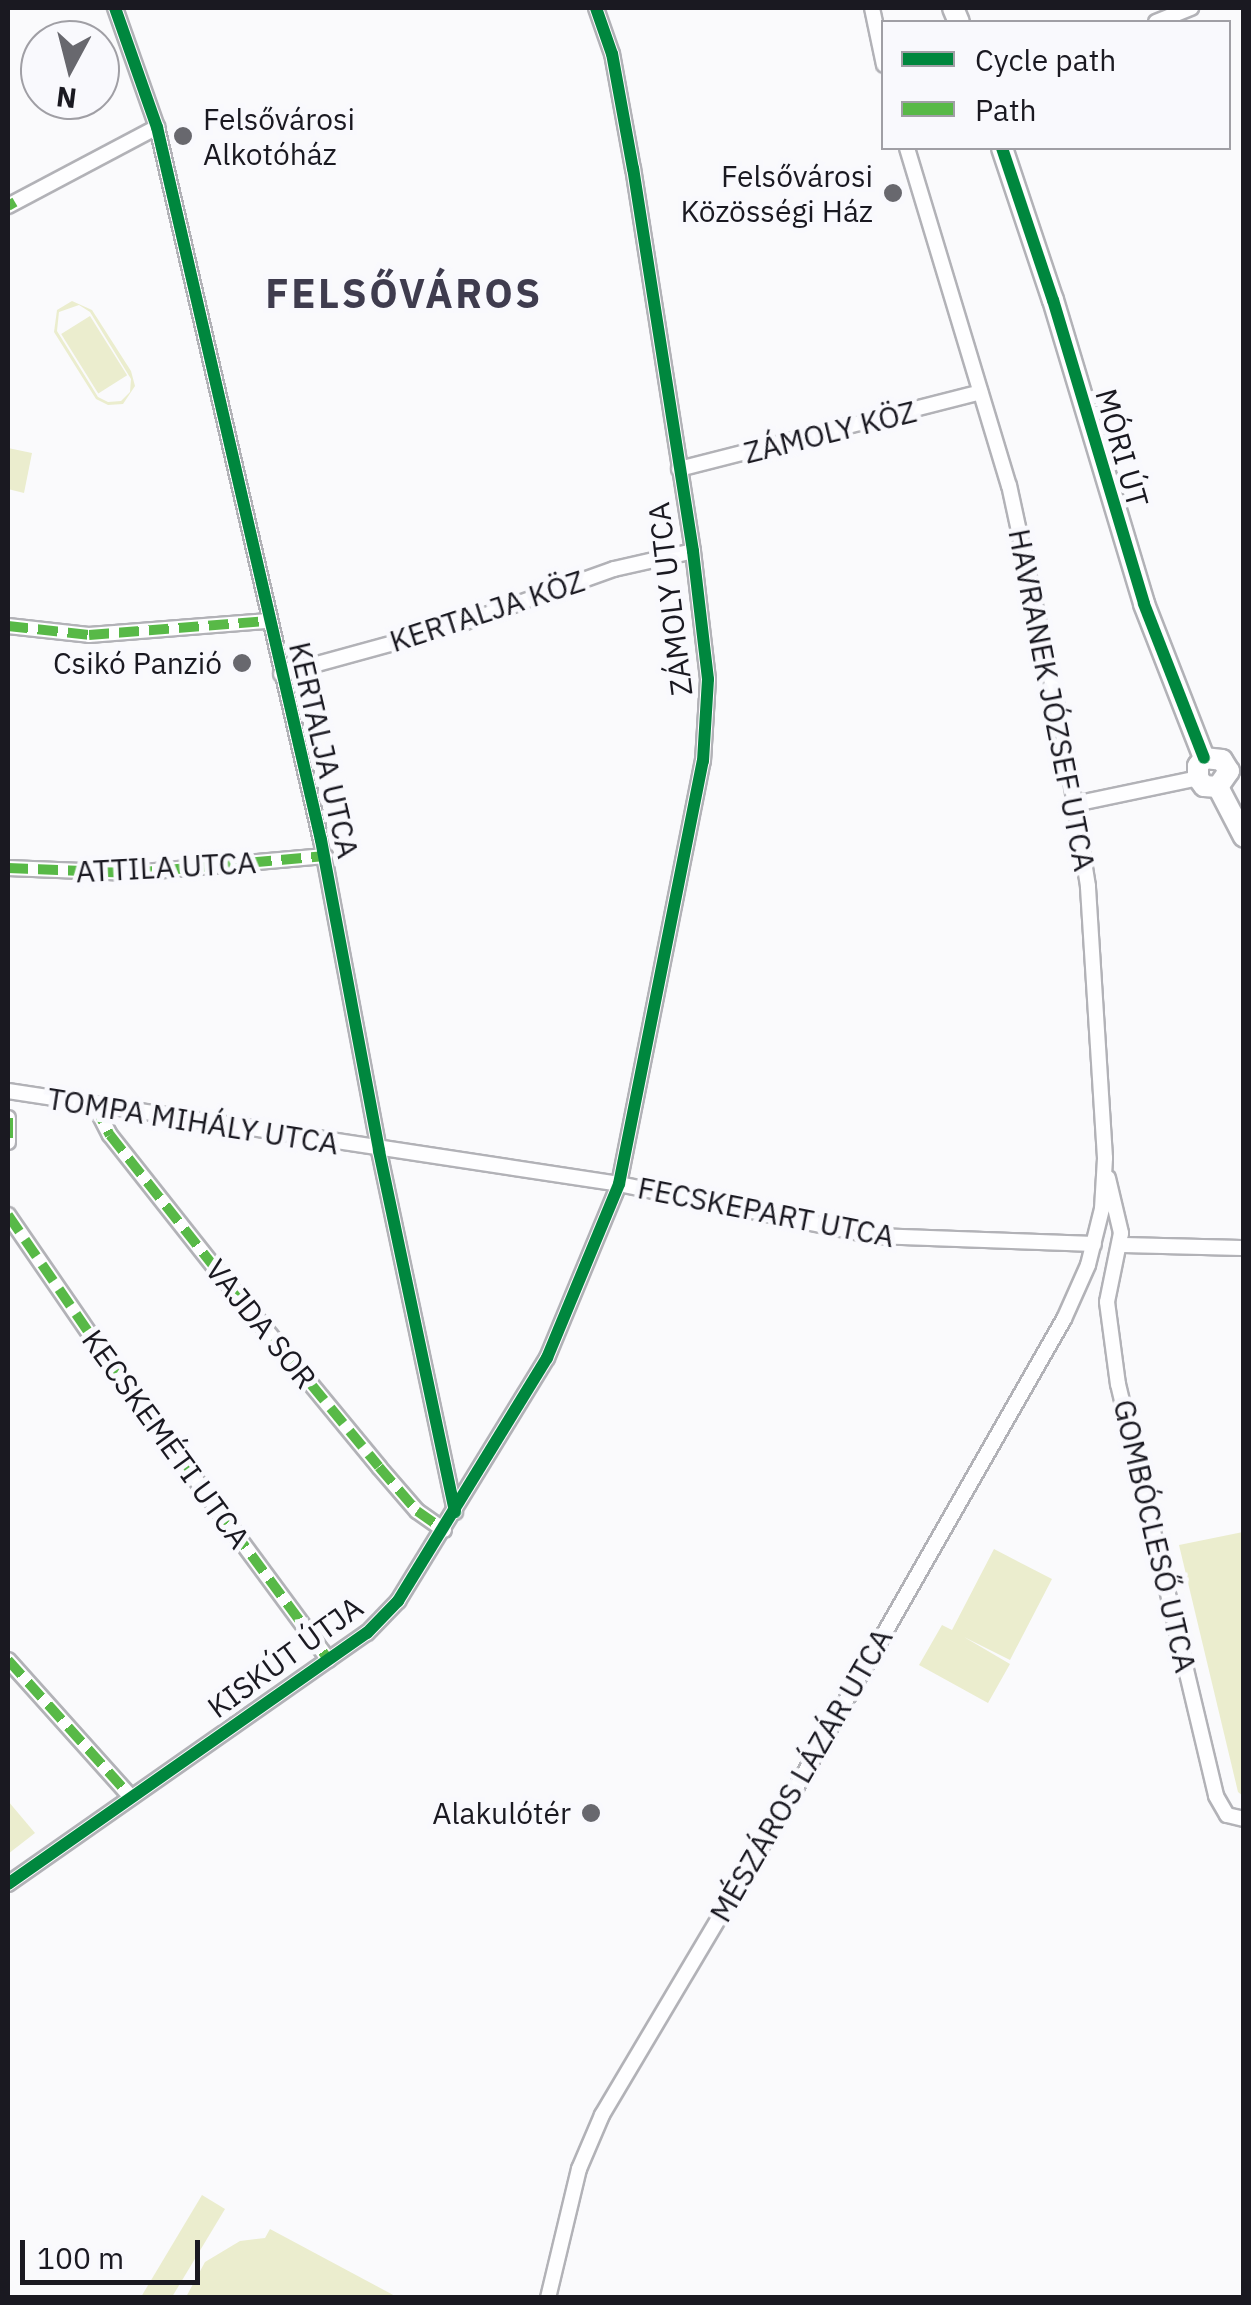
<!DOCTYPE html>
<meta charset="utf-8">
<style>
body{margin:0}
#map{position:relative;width:1251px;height:2305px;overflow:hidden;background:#fafafc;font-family:"IBM Plex Sans",sans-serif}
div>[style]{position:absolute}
.green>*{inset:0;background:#ebedce;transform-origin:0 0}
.roads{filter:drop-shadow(2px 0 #b2b2b7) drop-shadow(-2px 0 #b2b2b7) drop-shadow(0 2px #b2b2b7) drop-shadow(0 -2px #b2b2b7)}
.minor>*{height:14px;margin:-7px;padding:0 7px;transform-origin:7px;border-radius:7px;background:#fefeff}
.secondary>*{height:20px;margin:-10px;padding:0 10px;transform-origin:10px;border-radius:10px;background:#fefeff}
.quiet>*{height:10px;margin-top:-5px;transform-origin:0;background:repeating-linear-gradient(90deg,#58b947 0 20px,transparent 0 30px)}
.cycleway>*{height:12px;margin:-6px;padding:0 6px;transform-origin:6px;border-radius:6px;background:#00873e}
.dots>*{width:28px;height:28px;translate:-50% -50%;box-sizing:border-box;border:5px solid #f9f9fd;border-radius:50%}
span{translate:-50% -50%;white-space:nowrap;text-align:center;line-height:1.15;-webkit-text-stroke:10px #f9f9fd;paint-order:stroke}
.poi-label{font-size:30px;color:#1a1921}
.left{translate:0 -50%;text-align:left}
.right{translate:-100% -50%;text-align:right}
.street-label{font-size:30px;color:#1a1921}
.district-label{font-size:40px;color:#3f3c4e;font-weight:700;letter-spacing:2.5px}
.frame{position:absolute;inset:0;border:10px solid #1a1921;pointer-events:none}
.legend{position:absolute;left:881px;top:20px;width:350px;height:130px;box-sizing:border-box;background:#f9f9fd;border:2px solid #a09fa5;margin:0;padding:12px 18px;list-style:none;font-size:30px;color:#1a1921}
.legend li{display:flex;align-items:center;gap:20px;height:50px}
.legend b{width:50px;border:2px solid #a09fa5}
.north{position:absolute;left:20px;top:20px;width:100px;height:100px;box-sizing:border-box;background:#f9f9fd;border:2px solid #a09fa5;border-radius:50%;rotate:187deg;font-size:28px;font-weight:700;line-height:40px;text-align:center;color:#1a1921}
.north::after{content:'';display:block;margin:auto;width:35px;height:45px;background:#68686e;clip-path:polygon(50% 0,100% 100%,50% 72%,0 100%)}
.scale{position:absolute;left:20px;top:2240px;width:180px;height:45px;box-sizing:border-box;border:5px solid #1a1921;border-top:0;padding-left:12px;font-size:30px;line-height:35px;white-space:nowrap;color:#1a1921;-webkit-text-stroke:8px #f9f9fd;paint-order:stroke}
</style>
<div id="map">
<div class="green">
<i style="clip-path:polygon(evenodd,72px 301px,92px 310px,131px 371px,135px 386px,123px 404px,108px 405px,96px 399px,54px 332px,57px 310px,72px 301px,79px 305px,90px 312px,131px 379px,130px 392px,121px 401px,108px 402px,98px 397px,57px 331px,59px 312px,79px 305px)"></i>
<i style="left:90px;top:316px;width:70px;height:34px;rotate:58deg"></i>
<i style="clip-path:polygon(8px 448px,32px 453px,24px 493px,8px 489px)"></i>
<i style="clip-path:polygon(1243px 1532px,1244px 1532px,1243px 1796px,1238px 1792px,1179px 1545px)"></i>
<i style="clip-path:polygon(994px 1549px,1052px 1579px,1010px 1660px,964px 1637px,1010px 1664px,988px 1703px,919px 1665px,942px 1625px,952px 1630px)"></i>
<i style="clip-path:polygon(8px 1801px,35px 1833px,8px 1854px)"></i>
<i style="clip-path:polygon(202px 2195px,225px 2209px,172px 2297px,141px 2297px)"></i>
<i style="clip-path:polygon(270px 2229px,397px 2297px,186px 2297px,205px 2262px,240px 2241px,265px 2238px)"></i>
</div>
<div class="roads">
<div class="minor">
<i style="left:115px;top:8px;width:126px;rotate:70.6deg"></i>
<i style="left:157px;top:127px;width:732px;rotate:77.05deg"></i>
<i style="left:321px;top:840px;width:316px;rotate:79.4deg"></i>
<i style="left:379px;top:1151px;width:369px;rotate:78.1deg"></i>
<i style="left:872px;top:8px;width:58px;rotate:78.1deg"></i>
<i style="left:1156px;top:22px;width:38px;rotate:-22deg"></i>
<i style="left:8px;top:206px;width:169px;rotate:-27.9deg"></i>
<i style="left:679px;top:469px;width:311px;rotate:-14.3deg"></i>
<i style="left:8px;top:626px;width:81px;rotate:6.3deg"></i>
<i style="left:89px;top:635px;width:180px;rotate:-4.5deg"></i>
<i style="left:281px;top:674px;width:177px;rotate:-15.4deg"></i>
<i style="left:452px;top:627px;width:172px;rotate:-19.7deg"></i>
<i style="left:614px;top:569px;width:81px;rotate:-12.8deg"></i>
<i style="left:1075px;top:804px;width:126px;rotate:-11.9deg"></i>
<i style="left:8px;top:868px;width:124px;rotate:2.3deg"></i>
<i style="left:132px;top:873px;width:194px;rotate:-5deg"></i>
<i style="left:8px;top:1091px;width:618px;rotate:8.65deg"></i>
<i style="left:619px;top:1184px;width:261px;rotate:11.5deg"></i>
<i style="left:875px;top:1236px;width:219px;rotate:2.1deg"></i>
<i style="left:94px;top:1104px;width:35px;rotate:63deg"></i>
<i style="left:110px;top:1135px;width:171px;rotate:51.7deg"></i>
<i style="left:216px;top:1269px;width:256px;rotate:50.5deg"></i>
<i style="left:379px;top:1467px;width:58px;rotate:49.2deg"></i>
<i style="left:417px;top:1511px;width:33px;rotate:35deg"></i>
<i style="left:8px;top:1118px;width:24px;rotate:90deg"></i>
<i style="left:1108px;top:1178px;width:57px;rotate:76.7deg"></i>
<i style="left:1121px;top:1233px;width:70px;rotate:101.5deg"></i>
<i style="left:1107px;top:1302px;width:83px;rotate:82.4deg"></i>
<i style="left:1118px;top:1384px;width:423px;rotate:76.6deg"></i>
<i style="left:1216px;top:1796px;width:22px;rotate:60deg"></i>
<i style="left:1227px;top:1815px;width:17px;rotate:13deg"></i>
<i style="left:8px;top:1215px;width:178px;rotate:55.5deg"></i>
<i style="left:109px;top:1362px;width:370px;rotate:53.6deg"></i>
<i style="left:1121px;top:1245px;width:123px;rotate:1.4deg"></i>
<i style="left:8px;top:1660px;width:184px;rotate:48.1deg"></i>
<i style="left:8px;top:1884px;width:438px;rotate:-35deg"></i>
<i style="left:367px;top:1633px;width:45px;rotate:-45.9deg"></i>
<i style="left:398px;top:1601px;width:285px;rotate:-58.5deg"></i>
<i style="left:547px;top:1358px;width:188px;rotate:-67.5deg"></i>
<i style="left:619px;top:1184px;width:431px;rotate:-78.8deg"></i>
<i style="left:703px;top:761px;width:82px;rotate:-86.5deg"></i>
<i style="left:708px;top:679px;width:129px;rotate:-96.7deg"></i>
<i style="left:693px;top:551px;width:387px;rotate:-98.9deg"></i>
<i style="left:633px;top:169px;width:117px;rotate:-100.3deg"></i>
<i style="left:612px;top:54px;width:49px;rotate:-109.2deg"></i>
<i style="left:548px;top:2298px;width:133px;rotate:-76.5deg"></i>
<i style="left:579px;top:2169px;width:59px;rotate:-66.9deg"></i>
<i style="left:602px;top:2115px;width:380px;rotate:-59.3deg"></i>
<i style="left:796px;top:1788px;width:540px;rotate:-60.26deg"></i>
<i style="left:1064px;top:1319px;width:59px;rotate:-66deg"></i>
<i style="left:1088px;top:1265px;width:58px;rotate:-76deg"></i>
<i style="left:1102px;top:1209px;width:51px;rotate:-86.6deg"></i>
<i style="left:1105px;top:1158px;width:273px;rotate:-93.6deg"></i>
<i style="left:1088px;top:886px;width:144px;rotate:-99.2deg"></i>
<i style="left:1065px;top:744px;width:264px;rotate:-102.2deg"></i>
<i style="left:1009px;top:486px;width:353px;rotate:-106.8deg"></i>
</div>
<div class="secondary">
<i style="left:953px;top:8px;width:15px;rotate:67deg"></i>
<i style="left:1002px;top:148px;width:160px;rotate:71.5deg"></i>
<i style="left:1053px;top:300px;width:317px;rotate:73.3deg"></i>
<i style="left:1144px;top:604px;width:165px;rotate:68.7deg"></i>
<i style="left:1204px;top:758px;width:18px;rotate:6deg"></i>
<i style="left:1222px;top:760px;width:13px;rotate:58deg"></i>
<i style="left:1229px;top:771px;width:19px;rotate:125deg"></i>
<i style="left:1204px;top:758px;width:10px;rotate:127deg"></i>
<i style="left:1198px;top:766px;width:12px;rotate:90deg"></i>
<i style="left:1198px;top:778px;width:10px;rotate:53deg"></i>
<i style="left:1204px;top:786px;width:14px;rotate:4deg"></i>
<i style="left:1218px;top:787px;width:56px;rotate:62.5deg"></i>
</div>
</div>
<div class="quiet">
<i style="left:8px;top:206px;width:8px;rotate:-30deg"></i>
<i style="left:8px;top:626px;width:81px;rotate:6.3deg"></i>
<i style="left:89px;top:635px;width:180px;rotate:-4.5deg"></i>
<i style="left:8px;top:868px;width:124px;rotate:2.3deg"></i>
<i style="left:132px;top:873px;width:194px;rotate:-5deg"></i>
<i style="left:94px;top:1104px;width:35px;rotate:63deg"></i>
<i style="left:110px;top:1135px;width:171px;rotate:51.7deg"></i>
<i style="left:216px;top:1269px;width:256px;rotate:50.5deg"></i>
<i style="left:379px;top:1467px;width:58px;rotate:49.2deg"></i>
<i style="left:417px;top:1511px;width:33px;rotate:35deg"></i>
<i style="left:8px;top:1118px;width:24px;rotate:90deg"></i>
<i style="left:8px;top:1215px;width:178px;rotate:55.5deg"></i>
<i style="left:109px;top:1362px;width:370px;rotate:53.6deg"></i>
<i style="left:8px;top:1660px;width:184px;rotate:48.1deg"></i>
</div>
<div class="cycleway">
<i style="left:115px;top:8px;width:126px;rotate:70.6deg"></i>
<i style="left:157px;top:127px;width:732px;rotate:77.05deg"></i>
<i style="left:321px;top:840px;width:316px;rotate:79.4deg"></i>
<i style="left:379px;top:1151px;width:369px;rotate:78.1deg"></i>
<i style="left:1002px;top:148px;width:160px;rotate:71.5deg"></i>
<i style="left:1053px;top:300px;width:317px;rotate:73.3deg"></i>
<i style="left:1144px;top:604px;width:165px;rotate:68.7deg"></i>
<i style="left:8px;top:1884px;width:438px;rotate:-35deg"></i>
<i style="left:367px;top:1633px;width:45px;rotate:-45.9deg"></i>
<i style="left:398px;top:1601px;width:285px;rotate:-58.5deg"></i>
<i style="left:547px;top:1358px;width:188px;rotate:-67.5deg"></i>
<i style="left:619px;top:1184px;width:431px;rotate:-78.8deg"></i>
<i style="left:703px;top:761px;width:82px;rotate:-86.5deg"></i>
<i style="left:708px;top:679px;width:129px;rotate:-96.7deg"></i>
<i style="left:693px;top:551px;width:387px;rotate:-98.9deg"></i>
<i style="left:633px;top:169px;width:117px;rotate:-100.3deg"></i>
<i style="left:612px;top:54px;width:49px;rotate:-109.2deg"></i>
</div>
<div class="dots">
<i style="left:183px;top:136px;background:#68686e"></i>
<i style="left:893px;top:193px;background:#68686e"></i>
<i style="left:242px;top:663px;background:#68686e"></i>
<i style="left:591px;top:1813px;background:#68686e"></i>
</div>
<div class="poi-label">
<span class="left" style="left:203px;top:136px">Felsővárosi<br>Alkotóház</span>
<span class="right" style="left:873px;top:193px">Felsővárosi<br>Közösségi Ház</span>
<span class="right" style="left:222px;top:663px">Csikó Panzió</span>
<span class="right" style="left:571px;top:1813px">Alakulótér</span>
</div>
<div class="street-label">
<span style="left:830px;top:432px;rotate:-14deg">ZÁMOLY KÖZ</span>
<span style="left:1122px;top:448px;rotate:74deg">MÓRI ÚT</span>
<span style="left:670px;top:599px;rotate:-97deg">ZÁMOLY UTCA</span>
<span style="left:487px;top:611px;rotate:-18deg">KERTALJA KÖZ</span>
<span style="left:1052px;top:700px;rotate:79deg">HAVRANEK JÓZSEF UTCA</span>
<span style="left:324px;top:750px;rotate:77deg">KERTALJA UTCA</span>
<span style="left:166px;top:867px;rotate:-3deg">ATTILA UTCA</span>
<span style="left:193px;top:1121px;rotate:9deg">TOMPA MIHÁLY UTCA</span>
<span style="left:766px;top:1212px;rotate:11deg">FECSKEPART UTCA</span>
<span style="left:261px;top:1324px;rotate:51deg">VAJDA SOR</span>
<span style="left:166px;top:1439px;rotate:54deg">KECSKEMÉTI UTCA</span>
<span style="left:1155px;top:1536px;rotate:77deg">GOMBÓCLESŐ UTCA</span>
<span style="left:285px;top:1657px;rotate:-36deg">KISKÚT ÚTJA</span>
<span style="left:801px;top:1775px;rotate:-60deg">MÉSZÁROS LÁZÁR UTCA</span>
</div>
<div class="district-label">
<span style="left:404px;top:293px">FELSŐVÁROS</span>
</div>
<div class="frame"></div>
<ul class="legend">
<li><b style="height:12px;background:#00873e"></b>Cycle path</li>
<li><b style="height:12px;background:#58b947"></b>Path</li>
</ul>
<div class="north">N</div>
<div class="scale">100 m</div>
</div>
